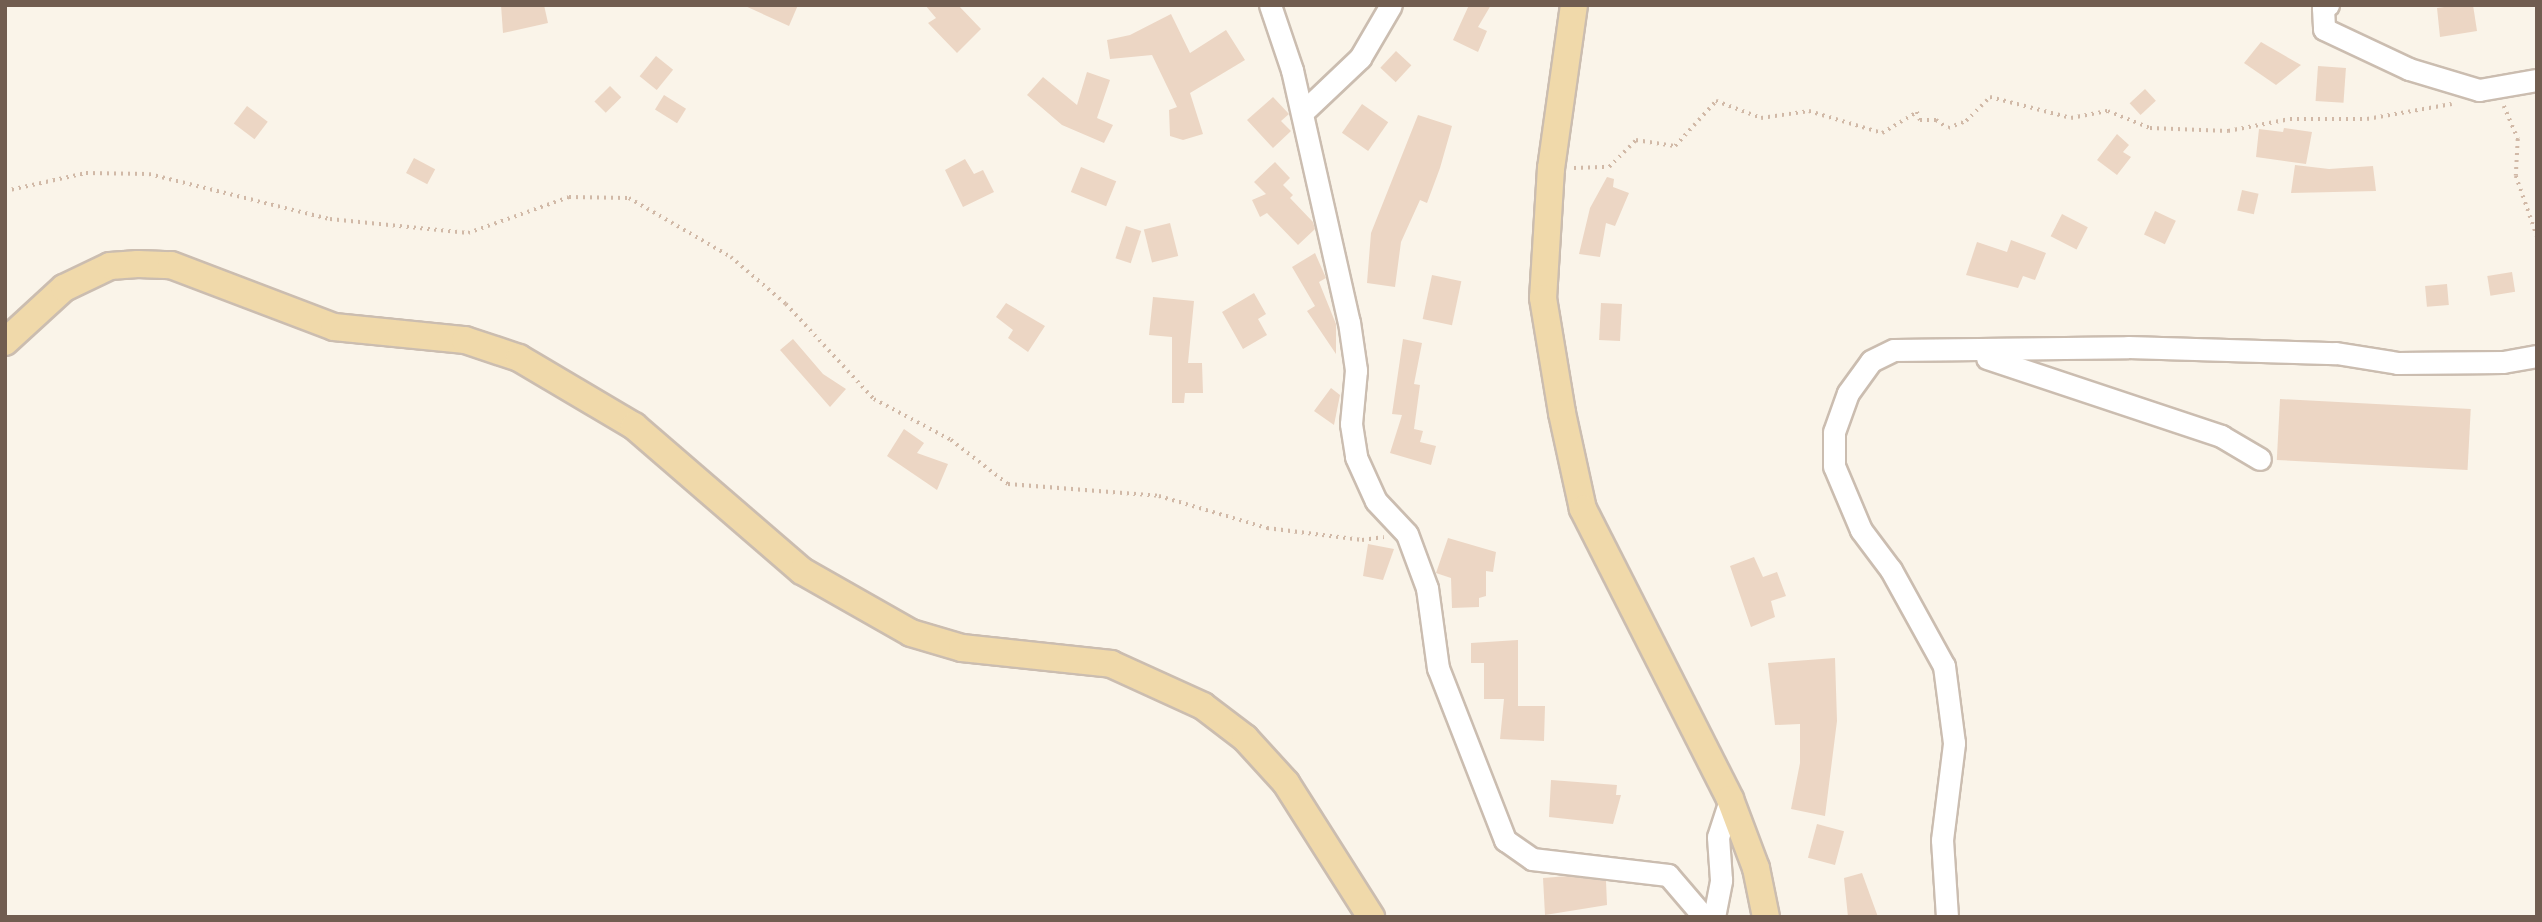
<!DOCTYPE html>
<style>
body{margin:0}
#map{position:relative;width:2542px;height:922px;overflow:hidden;background:#faf4e9;font-family:Raleway,sans-serif}
div>[style]{position:absolute}
.building>*{inset:0;background:#ecd6c4;transform-origin:0 0}
.path>*{height:3.5px;margin-top:-1.75px;transform-origin:0;background:repeating-linear-gradient(90deg,#d1b9a7 0 2px,transparent 0 7px)}
.roads{filter:drop-shadow(2px 0 #cbbdb0) drop-shadow(-2px 0 #cbbdb0) drop-shadow(0 2px #cbbdb0) drop-shadow(0 -2px #cbbdb0)}
.minor>*{height:21px;margin:-10.5px;padding:0 10.5px;transform-origin:10.5px;border-radius:10.5px;background:#fff}
.major>*{height:26px;margin:-13px;padding:0 13px;transform-origin:13px;border-radius:13px;background:#f0d9aa}
span{translate:-50% -50%;white-space:nowrap;text-align:center;line-height:1.15;-webkit-text-stroke:6px #fdf8ef;paint-order:stroke}
.frame{position:absolute;inset:0;border:7px solid #715d50;pointer-events:none}
</style>
<div id="map">
<div class="building">
<i style="clip-path:polygon(501px 5px,544px 5px,548px 23px,503px 33px)"></i>
<i style="clip-path:polygon(743px 5px,798px 5px,789px 26px)"></i>
<i style="clip-path:polygon(925px 5px,958px 5px,981px 29px,957px 53px,928px 23px,936px 18px)"></i>
<i style="clip-path:polygon(1469px 5px,1491px 5px,1478px 27px,1487px 31px,1478px 52px,1453px 40px)"></i>
<i style="clip-path:polygon(2459px 5px,2473px 5px,2477px 31px,2440px 37px,2437px 8px)"></i>
<i style="clip-path:polygon(1171px 14px,1190px 53px,1226px 30px,1245px 60px,1190px 93px,1203px 134px,1183px 140px,1170px 136px,1169px 110px,1177px 107px,1152px 55px,1110px 59px,1107px 40px,1130px 35px)"></i>
<i style="clip-path:polygon(2261px 42px,2301px 65px,2276px 85px,2244px 63px)"></i>
<i style="left:1396px;top:51px;width:21px;height:23px;rotate:43deg"></i>
<i style="left:656px;top:56px;width:22px;height:26px;rotate:39deg"></i>
<i style="left:2318px;top:66px;width:28px;height:35px;rotate:4deg"></i>
<i style="clip-path:polygon(1087px 72px,1110px 80px,1097px 118px,1113px 125px,1104px 143px,1062px 125px,1027px 95px,1043px 77px,1077px 105px)"></i>
<i style="left:610px;top:86px;width:16px;height:22px;rotate:45deg"></i>
<i style="left:2145px;top:89px;width:16px;height:21px;rotate:47deg"></i>
<i style="left:664px;top:95px;width:26px;height:17px;rotate:32deg"></i>
<i style="clip-path:polygon(1273px 97px,1289px 114px,1281px 121px,1291px 131px,1273px 148px,1247px 120px)"></i>
<i style="left:1362px;top:104px;width:32px;height:35px;rotate:35deg"></i>
<i style="left:247px;top:106px;width:26px;height:22px;rotate:37deg"></i>
<i style="clip-path:polygon(1418px 115px,1452px 126px,1440px 168px,1427px 203px,1420px 200px,1401px 242px,1395px 287px,1367px 283px,1371px 233px)"></i>
<i style="clip-path:polygon(2284px 128px,2312px 132px,2306px 164px,2256px 157px,2259px 129px,2283px 132px)"></i>
<i style="clip-path:polygon(2117px 134px,2129px 145px,2123px 152px,2131px 157px,2117px 175px,2097px 160px)"></i>
<i style="left:414px;top:158px;width:24px;height:17px;rotate:28deg"></i>
<i style="clip-path:polygon(965px 159px,974px 174px,983px 170px,994px 192px,963px 207px,945px 170px)"></i>
<i style="clip-path:polygon(1275px 162px,1290px 178px,1283px 185px,1293px 195px,1290px 198px,1313px 222px,1315px 229px,1298px 245px,1267px 213px,1260px 217px,1252px 200px,1266px 194px,1254px 182px)"></i>
<i style="clip-path:polygon(2295px 165px,2329px 169px,2373px 166px,2376px 191px,2291px 193px)"></i>
<i style="left:1081px;top:167px;width:38px;height:27px;rotate:22deg"></i>
<i style="clip-path:polygon(1607px 177px,1614px 179px,1613px 187px,1629px 193px,1615px 226px,1606px 223px,1600px 257px,1579px 254px,1590px 208px)"></i>
<i style="left:2242px;top:190px;width:17px;height:21px;rotate:13deg"></i>
<i style="left:2155px;top:211px;width:23px;height:26px;rotate:25deg"></i>
<i style="left:2062px;top:214px;width:29px;height:25px;rotate:27deg"></i>
<i style="left:1170px;top:223px;width:34px;height:27px;rotate:76deg"></i>
<i style="left:1126px;top:226px;width:16px;height:34px;rotate:18deg"></i>
<i style="clip-path:polygon(2011px 240px,2046px 253px,2035px 280px,2023px 276px,2018px 288px,1966px 275px,1977px 242px,2007px 252px)"></i>
<i style="clip-path:polygon(1315px 253px,1326px 278px,1319px 282px,1336px 324px,1336px 354px,1307px 311px,1315px 306px,1292px 267px)"></i>
<i style="left:2512px;top:272px;width:20px;height:25px;rotate:81deg"></i>
<i style="left:1432px;top:275px;width:30px;height:45px;rotate:12deg"></i>
<i style="left:2447px;top:284px;width:21px;height:22px;rotate:85deg"></i>
<i style="clip-path:polygon(1254px 293px,1266px 314px,1258px 319px,1267px 335px,1243px 349px,1222px 312px)"></i>
<i style="clip-path:polygon(1153px 297px,1194px 301px,1188px 363px,1202px 363px,1203px 393px,1185px 393px,1184px 403px,1172px 403px,1172px 337px,1149px 335px)"></i>
<i style="clip-path:polygon(1006px 303px,1045px 326px,1028px 352px,1008px 338px,1013px 330px,996px 317px)"></i>
<i style="left:1601px;top:303px;width:21px;height:37px;rotate:3deg"></i>
<i style="clip-path:polygon(793px 339px,823px 374px,846px 389px,830px 407px,780px 350px)"></i>
<i style="clip-path:polygon(1403px 339px,1422px 343px,1414px 384px,1420px 385px,1414px 429px,1423px 431px,1420px 442px,1436px 446px,1431px 465px,1390px 453px,1402px 415px,1392px 414px)"></i>
<i style="clip-path:polygon(1331px 388px,1340px 395px,1334px 425px,1314px 411px)"></i>
<i style="left:2280px;top:399px;width:191px;height:61px;rotate:3deg"></i>
<i style="clip-path:polygon(904px 429px,924px 443px,917px 453px,948px 464px,937px 490px,887px 456px)"></i>
<i style="clip-path:polygon(1448px 538px,1496px 552px,1493px 572px,1486px 571px,1486px 596px,1479px 598px,1479px 607px,1452px 608px,1451px 578px,1436px 573px)"></i>
<i style="clip-path:polygon(1368px 544px,1394px 549px,1383px 580px,1363px 576px)"></i>
<i style="clip-path:polygon(1754px 557px,1763px 577px,1777px 572px,1786px 596px,1771px 601px,1775px 617px,1751px 627px,1730px 566px)"></i>
<i style="clip-path:polygon(1518px 640px,1518px 706px,1545px 706px,1544px 741px,1500px 739px,1504px 699px,1484px 699px,1484px 663px,1471px 663px,1471px 643px)"></i>
<i style="clip-path:polygon(1835px 658px,1837px 721px,1825px 816px,1791px 809px,1800px 763px,1800px 724px,1775px 725px,1768px 663px)"></i>
<i style="clip-path:polygon(1551px 780px,1617px 785px,1616px 795px,1621px 795px,1613px 824px,1549px 817px)"></i>
<i style="left:1817px;top:824px;width:28px;height:35px;rotate:15deg"></i>
<i style="clip-path:polygon(1862px 873px,1878px 917px,1848px 917px,1844px 878px)"></i>
<i style="clip-path:polygon(1568px 876px,1606px 881px,1607px 905px,1545px 915px,1543px 878px)"></i>
</div>
<div class="path">
<i style="left:2504px;top:106px;width:36px;rotate:67deg"></i>
<i style="left:2518px;top:139px;width:37px;rotate:93deg"></i>
<i style="left:2516px;top:176px;width:64px;rotate:70.7deg"></i>
<i style="left:1574px;top:168px;width:35px;rotate:-2deg"></i>
<i style="left:1609px;top:167px;width:38px;rotate:-45deg"></i>
<i style="left:1636px;top:140px;width:39px;rotate:9deg"></i>
<i style="left:1675px;top:146px;width:61px;rotate:-47.7deg"></i>
<i style="left:1716px;top:101px;width:48px;rotate:20.7deg"></i>
<i style="left:1761px;top:118px;width:49px;rotate:-8.3deg"></i>
<i style="left:1809px;top:111px;width:76px;rotate:16.8deg"></i>
<i style="left:1882px;top:133px;width:41px;rotate:-31deg"></i>
<i style="left:1917px;top:112px;width:9px;rotate:69deg"></i>
<i style="left:1920px;top:120px;width:16px"></i>
<i style="left:1936px;top:120px;width:14px;rotate:34deg"></i>
<i style="left:1948px;top:128px;width:19px;rotate:-21deg"></i>
<i style="left:1966px;top:121px;width:34px;rotate:-45deg"></i>
<i style="left:1990px;top:97px;width:84px;rotate:14.5deg"></i>
<i style="left:2071px;top:118px;width:38px;rotate:-11deg"></i>
<i style="left:2108px;top:111px;width:45px;rotate:22deg"></i>
<i style="left:2150px;top:128px;width:78px;rotate:2.2deg"></i>
<i style="left:2228px;top:131px;width:63px;rotate:-11deg"></i>
<i style="left:2290px;top:119px;width:77px"></i>
<i style="left:2367px;top:119px;width:86px;rotate:-10deg"></i>
<i style="left:5px;top:191px;width:83px;rotate:-12.5deg"></i>
<i style="left:86px;top:173px;width:63px;rotate:0.9deg"></i>
<i style="left:149px;top:174px;width:187px;rotate:14deg"></i>
<i style="left:330px;top:219px;width:139px;rotate:5.8deg"></i>
<i style="left:468px;top:233px;width:107px;rotate:-19.6deg"></i>
<i style="left:569px;top:197px;width:60px;rotate:1deg"></i>
<i style="left:629px;top:198px;width:118px;rotate:30deg"></i>
<i style="left:731px;top:257px;width:72px;rotate:40.5deg"></i>
<i style="left:786px;top:304px;width:129px;rotate:47.2deg"></i>
<i style="left:874px;top:399px;width:87px;rotate:28deg"></i>
<i style="left:951px;top:440px;width:72px;rotate:37.7deg"></i>
<i style="left:1008px;top:484px;width:151px;rotate:4.5deg"></i>
<i style="left:1159px;top:496px;width:113px;rotate:16.5deg"></i>
<i style="left:1267px;top:528px;width:96px;rotate:7.2deg"></i>
<i style="left:1362px;top:540px;width:22px;rotate:-8deg"></i>
</div>
<div class="roads">
<div class="minor">
<i style="left:1270px;top:5px;width:69px;rotate:71.3deg"></i>
<i style="left:1292px;top:70px;width:258px;rotate:77.3deg"></i>
<i style="left:1349px;top:322px;width:49px;rotate:81.7deg"></i>
<i style="left:1356px;top:370px;width:54px;rotate:95.3deg"></i>
<i style="left:1351px;top:424px;width:33px;rotate:81deg"></i>
<i style="left:1356px;top:457px;width:48px;rotate:65.6deg"></i>
<i style="left:1376px;top:501px;width:45px;rotate:46.8deg"></i>
<i style="left:1407px;top:534px;width:58px;rotate:69.7deg"></i>
<i style="left:1427px;top:588px;width:81px;rotate:82.2deg"></i>
<i style="left:1438px;top:668px;width:185px;rotate:68.7deg"></i>
<i style="left:1505px;top:840px;width:33px;rotate:35deg"></i>
<i style="left:1532px;top:859px;width:137px;rotate:6.7deg"></i>
<i style="left:1668px;top:875px;width:55px;rotate:49.4deg"></i>
<i style="left:2328px;top:5px;width:6px;rotate:149deg"></i>
<i style="left:2323px;top:8px;width:21px;rotate:87deg"></i>
<i style="left:2324px;top:29px;width:94px;rotate:25.2deg"></i>
<i style="left:2409px;top:69px;width:73px;rotate:16.7deg"></i>
<i style="left:2479px;top:90px;width:59px;rotate:-9.8deg"></i>
<i style="left:1303px;top:112px;width:79px;rotate:-43.5deg"></i>
<i style="left:1360px;top:58px;width:61px;rotate:-59.7deg"></i>
<i style="left:1987px;top:358px;width:247px;rotate:18.4deg"></i>
<i style="left:2221px;top:436px;width:45px;rotate:30.5deg"></i>
<i style="left:1714px;top:917px;width:38px;rotate:-79deg"></i>
<i style="left:1721px;top:880px;width:43px;rotate:-94deg"></i>
<i style="left:1718px;top:837px;width:40px;rotate:-72deg"></i>
<i style="left:1947px;top:917px;width:77px;rotate:-93.7deg"></i>
<i style="left:1942px;top:840px;width:98px;rotate:-82.9deg"></i>
<i style="left:1954px;top:743px;width:78px;rotate:-97.4deg"></i>
<i style="left:1944px;top:666px;width:110px;rotate:-118.9deg"></i>
<i style="left:1891px;top:570px;width:50px;rotate:-126.9deg"></i>
<i style="left:1861px;top:530px;width:69px;rotate:-112.9deg"></i>
<i style="left:1834px;top:466px;width:34px;rotate:-90deg"></i>
<i style="left:1834px;top:432px;width:41px;rotate:-70.3deg"></i>
<i style="left:1848px;top:393px;width:39px;rotate:-54deg"></i>
<i style="left:1871px;top:361px;width:25px;rotate:-26deg"></i>
<i style="left:1894px;top:350px;width:234px;rotate:-0.7deg"></i>
<i style="left:2128px;top:347px;width:208px;rotate:1.7deg"></i>
<i style="left:2336px;top:353px;width:63px;rotate:9.2deg"></i>
<i style="left:2398px;top:363px;width:105px;rotate:-0.5deg"></i>
<i style="left:2503px;top:362px;width:35px;rotate:-10deg"></i>
</div>
<div class="major">
<i style="left:1574px;top:5px;width:165px;rotate:98deg"></i>
<i style="left:1551px;top:168px;width:130px;rotate:93.5deg"></i>
<i style="left:1543px;top:298px;width:117px;rotate:80.6deg"></i>
<i style="left:1562px;top:413px;width:98px;rotate:77.7deg"></i>
<i style="left:1583px;top:509px;width:325px;rotate:63.1deg"></i>
<i style="left:1730px;top:799px;width:74px;rotate:69.4deg"></i>
<i style="left:1756px;top:868px;width:50px;rotate:78.5deg"></i>
<i style="left:5px;top:342px;width:80px;rotate:-42.5deg"></i>
<i style="left:64px;top:288px;width:51px;rotate:-25.6deg"></i>
<i style="left:110px;top:266px;width:28px;rotate:-4deg"></i>
<i style="left:138px;top:264px;width:33px;rotate:2deg"></i>
<i style="left:171px;top:265px;width:174px;rotate:20.8deg"></i>
<i style="left:334px;top:327px;width:132px;rotate:5.7deg"></i>
<i style="left:465px;top:340px;width:57px;rotate:18.4deg"></i>
<i style="left:519px;top:358px;width:134px;rotate:30.6deg"></i>
<i style="left:634px;top:426px;width:222px;rotate:40.8deg"></i>
<i style="left:802px;top:571px;width:125px;rotate:29.6deg"></i>
<i style="left:911px;top:633px;width:53px;rotate:16.4deg"></i>
<i style="left:962px;top:648px;width:150px;rotate:6.1deg"></i>
<i style="left:1111px;top:664px;width:101px;rotate:24.5deg"></i>
<i style="left:1203px;top:706px;width:53px;rotate:37.3deg"></i>
<i style="left:1245px;top:738px;width:61px;rotate:47.7deg"></i>
<i style="left:1286px;top:783px;width:159px;rotate:57.6deg"></i>
</div>
</div>
<div class="frame"></div>
</div>
